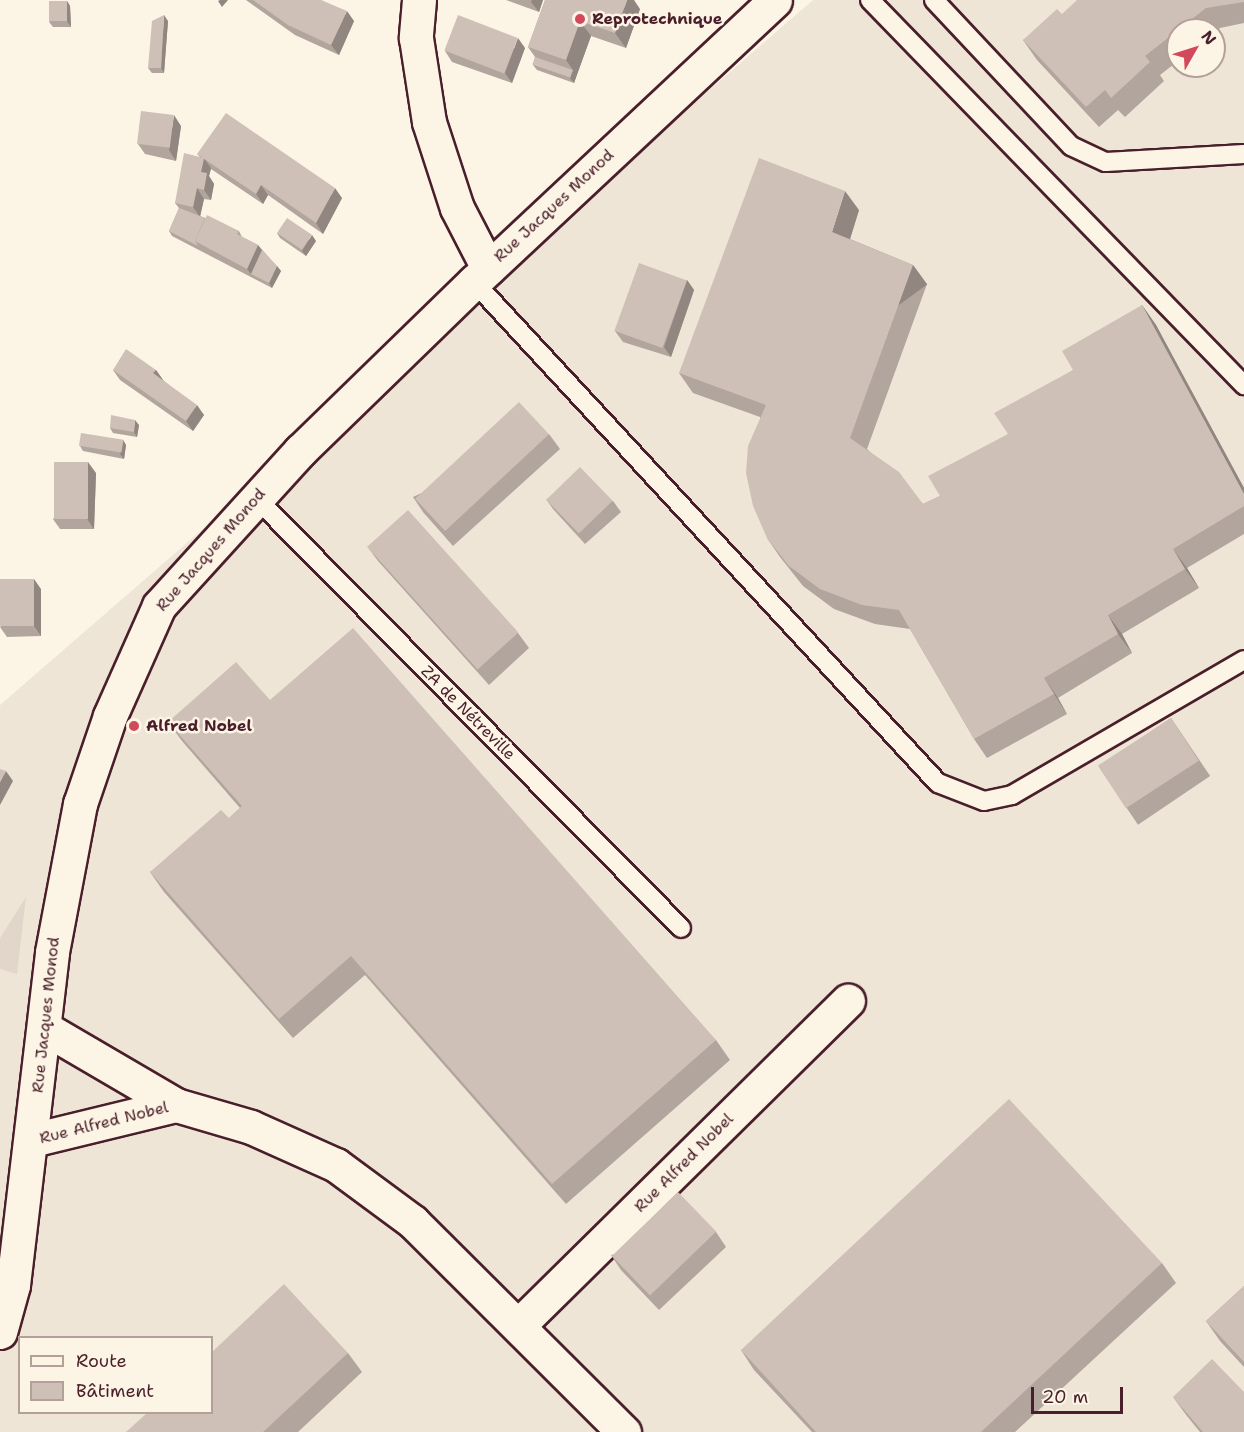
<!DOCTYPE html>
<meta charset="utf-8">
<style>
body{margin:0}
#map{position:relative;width:1244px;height:1432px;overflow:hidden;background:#fcf5e5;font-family:"Shantell Sans",sans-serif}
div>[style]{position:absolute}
.built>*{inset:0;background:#eee5d7}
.green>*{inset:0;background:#e2d5ca}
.roads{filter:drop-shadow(2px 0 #4a1f2b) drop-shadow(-2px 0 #4a1f2b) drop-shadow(0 2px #4a1f2b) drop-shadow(0 -2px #4a1f2b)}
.service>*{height:18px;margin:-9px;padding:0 9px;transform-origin:9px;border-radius:9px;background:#fcf5e5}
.minor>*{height:33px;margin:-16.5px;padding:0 16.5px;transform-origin:16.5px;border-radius:16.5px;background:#fcf5e5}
.tertiary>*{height:33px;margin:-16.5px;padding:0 16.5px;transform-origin:16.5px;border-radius:16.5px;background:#fcf5e5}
.wall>*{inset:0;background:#b2a59d;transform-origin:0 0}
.shaded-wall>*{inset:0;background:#918680;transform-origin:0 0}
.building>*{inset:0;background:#cfc0b7;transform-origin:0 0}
.dots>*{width:16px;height:16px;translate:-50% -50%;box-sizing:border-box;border:3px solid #fcf5e5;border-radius:50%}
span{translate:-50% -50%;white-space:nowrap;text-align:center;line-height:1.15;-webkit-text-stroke:5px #fcf5e5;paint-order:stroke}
.poi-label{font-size:16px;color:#4a1f2b;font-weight:700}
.left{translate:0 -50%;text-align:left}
.street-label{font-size:16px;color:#4a1f2b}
.legend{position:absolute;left:18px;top:1336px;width:195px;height:78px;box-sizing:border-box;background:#fcf5e5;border:2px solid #b59f9b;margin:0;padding:8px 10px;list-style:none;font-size:18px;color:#4a1f2b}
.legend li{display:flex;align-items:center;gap:12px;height:30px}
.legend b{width:30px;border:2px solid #b59f9b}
.north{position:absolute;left:1166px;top:18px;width:60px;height:60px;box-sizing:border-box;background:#fcf5e5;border:2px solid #b59f9b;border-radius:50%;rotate:51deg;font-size:16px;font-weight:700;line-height:24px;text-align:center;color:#4a1f2b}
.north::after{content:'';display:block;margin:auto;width:21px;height:27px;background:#d1495b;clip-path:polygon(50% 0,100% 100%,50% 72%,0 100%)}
.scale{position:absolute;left:1031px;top:1387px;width:92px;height:27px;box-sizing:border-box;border:3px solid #4a1f2b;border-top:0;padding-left:8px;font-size:18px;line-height:21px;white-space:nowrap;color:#4a1f2b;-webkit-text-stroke:4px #fcf5e5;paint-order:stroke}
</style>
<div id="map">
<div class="built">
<i style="clip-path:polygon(evenodd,813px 0,1244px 0,1244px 1432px,0 1432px,0 705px,813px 0,1178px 30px,1214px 30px,1214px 66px,1178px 66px,1178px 30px,813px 0,20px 1338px,212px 1338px,212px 1412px,20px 1412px,20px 1338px)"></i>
</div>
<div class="green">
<i style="clip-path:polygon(26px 897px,17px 974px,0 969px,0 938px)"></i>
</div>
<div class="roads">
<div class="service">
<i style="left:870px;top:0;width:537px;rotate:45.83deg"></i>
<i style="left:934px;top:0;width:200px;rotate:46.8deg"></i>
<i style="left:1071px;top:146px;width:38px;rotate:25deg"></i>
<i style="left:1106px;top:162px;width:138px;rotate:-3.3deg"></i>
<i style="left:474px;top:282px;width:683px;rotate:47.2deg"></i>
<i style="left:938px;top:783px;width:49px;rotate:21.4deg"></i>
<i style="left:984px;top:801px;width:29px;rotate:-12deg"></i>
<i style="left:1012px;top:795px;width:268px;rotate:-30.2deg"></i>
<i style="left:255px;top:497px;width:606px;rotate:45.33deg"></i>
</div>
<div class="minor">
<i style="left:46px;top:1029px;width:151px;rotate:30.3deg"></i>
<i style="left:176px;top:1105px;width:78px;rotate:16.3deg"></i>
<i style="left:251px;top:1127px;width:93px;rotate:24.1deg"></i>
<i style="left:336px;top:1165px;width:96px;rotate:36.5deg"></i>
<i style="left:413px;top:1222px;width:298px;rotate:44.9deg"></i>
<i style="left:32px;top:1140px;width:148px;rotate:-13.7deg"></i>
<i style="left:519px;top:1325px;width:462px;rotate:-44.6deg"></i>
</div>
<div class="tertiary">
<i style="left:419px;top:0;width:38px;rotate:95deg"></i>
<i style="left:416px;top:38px;width:85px;rotate:81.2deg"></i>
<i style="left:429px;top:122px;width:90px;rotate:72deg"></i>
<i style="left:457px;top:208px;width:68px;rotate:62.7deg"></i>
<i style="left:0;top:1332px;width:49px;rotate:-74.5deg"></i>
<i style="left:13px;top:1285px;width:335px;rotate:-83.3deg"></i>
<i style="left:52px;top:952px;width:151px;rotate:-79.3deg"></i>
<i style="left:80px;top:804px;width:93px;rotate:-71.2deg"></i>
<i style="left:110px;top:716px;width:120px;rotate:-66deg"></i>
<i style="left:159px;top:606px;width:210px;rotate:-47.7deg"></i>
<i style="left:300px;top:451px;width:243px;rotate:-44.2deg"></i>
<i style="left:474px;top:282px;width:412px;rotate:-43.1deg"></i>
</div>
</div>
<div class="wall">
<i style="clip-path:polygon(246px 0,321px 0,354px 21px,339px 55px,295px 35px)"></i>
<i style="clip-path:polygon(506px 0,543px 0,539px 12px)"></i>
<i style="clip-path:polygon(545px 0,640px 9px,626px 48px,591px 36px,574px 83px,537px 70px,533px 65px,535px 57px,528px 47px)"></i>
<i style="clip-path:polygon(1244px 0,1244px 23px,1220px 28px,1214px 32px,1214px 30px,1178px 30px,1178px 61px,1160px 75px,1164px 81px,1125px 117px,1118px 110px,1099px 127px,1037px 60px,1023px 40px,1062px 14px)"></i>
<i style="clip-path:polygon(67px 1px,70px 6px,71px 27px,53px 27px,49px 22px)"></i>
<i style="clip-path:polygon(168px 21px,164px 73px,152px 73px,148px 68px)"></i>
<i style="clip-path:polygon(525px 48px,512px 83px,452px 62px,445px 51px)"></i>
<i style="clip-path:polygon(181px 126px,176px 161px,145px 154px,138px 144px)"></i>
<i style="clip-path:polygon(197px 154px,342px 198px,323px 234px,268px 195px,263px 204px,211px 169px,209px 176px,214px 184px,211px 200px,204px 199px,200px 216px,239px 231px,242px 237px,258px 245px,281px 271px,272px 288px,172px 236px,169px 231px,179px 208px,175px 203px,200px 157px)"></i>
<i style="clip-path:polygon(859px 210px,850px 239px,913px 265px,927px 284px,867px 449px,923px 504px,940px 496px,1008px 434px,1073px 370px,1142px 305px,1156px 325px,1244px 488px,1244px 534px,1187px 568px,1199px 588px,1122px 634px,1132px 653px,1058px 698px,1067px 714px,987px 758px,974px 739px,910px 629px,875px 624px,834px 609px,803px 586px,780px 557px,767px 538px,760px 417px,693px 393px,679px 373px)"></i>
<i style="clip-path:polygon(277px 233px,316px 241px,306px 256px,280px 238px)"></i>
<i style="clip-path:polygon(687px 280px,694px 290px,671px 357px,623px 342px,615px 331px)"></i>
<i style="clip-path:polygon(113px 370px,156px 370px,163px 380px,204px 415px,193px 431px,120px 380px)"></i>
<i style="clip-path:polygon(139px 425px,137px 437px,113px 433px,110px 428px)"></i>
<i style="clip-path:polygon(549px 434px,560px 449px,453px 546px,423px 512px,413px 497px)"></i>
<i style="clip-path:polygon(123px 440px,126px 445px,124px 459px,83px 451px,80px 446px)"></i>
<i style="clip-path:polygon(96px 473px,94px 529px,60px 529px,53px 519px)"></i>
<i style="clip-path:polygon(546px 499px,613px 501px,621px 512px,585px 544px,553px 509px)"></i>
<i style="clip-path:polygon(367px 546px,518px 633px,529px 648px,489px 685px,378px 561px)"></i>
<i style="clip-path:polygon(41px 589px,41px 636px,7px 637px,0 627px)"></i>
<i style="clip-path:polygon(270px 700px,716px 1040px,730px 1060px,566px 1204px,365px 975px,293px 1038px,164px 892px,150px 872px,229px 818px,240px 808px,182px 741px,168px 722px)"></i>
<i style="left:1171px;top:718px;width:70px;height:87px;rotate:56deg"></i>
<i style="clip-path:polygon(716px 1232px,726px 1247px,659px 1310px,621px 1270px,611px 1255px)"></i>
<i style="clip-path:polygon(1162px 1263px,1176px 1283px,1015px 1432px,812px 1432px,754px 1370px,741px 1350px)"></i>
<i style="clip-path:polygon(1244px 1286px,1244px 1367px,1220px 1341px,1206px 1321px)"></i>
<i style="clip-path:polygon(348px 1353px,362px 1372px,298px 1432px,126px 1432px)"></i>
<i style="clip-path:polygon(1173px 1397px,1244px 1432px,1200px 1432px,1187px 1416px)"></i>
</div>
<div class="shaded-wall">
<i style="clip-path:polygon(220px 0,228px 0,222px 7px,218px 1px)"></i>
<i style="clip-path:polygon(532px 0,543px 0,539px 12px,531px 2px)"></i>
<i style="clip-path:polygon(627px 0,634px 0,640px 9px,626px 48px,615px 33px)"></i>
<i style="clip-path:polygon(67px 1px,70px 6px,71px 27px,67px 21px)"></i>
<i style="clip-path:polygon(347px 11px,354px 21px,339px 55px,331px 45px)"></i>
<i style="clip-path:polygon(164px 15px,168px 21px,164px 73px,161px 68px)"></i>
<i style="clip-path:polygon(580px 21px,591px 36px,574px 83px,570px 78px,573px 70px,566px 60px)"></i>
<i style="clip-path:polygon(518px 38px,525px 48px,512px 83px,505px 73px)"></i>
<i style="clip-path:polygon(174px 115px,181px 126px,176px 161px,169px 150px)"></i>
<i style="clip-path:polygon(204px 158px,211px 168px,209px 176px,214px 184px,211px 200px,204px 190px,201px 172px)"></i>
<i style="clip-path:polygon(261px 185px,268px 195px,263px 204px,256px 194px)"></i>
<i style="clip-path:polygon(197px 188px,204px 199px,200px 217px,193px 207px)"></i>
<i style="clip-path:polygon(335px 188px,342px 198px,323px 234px,316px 223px)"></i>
<i style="clip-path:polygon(845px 191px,859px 210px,846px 252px,832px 232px)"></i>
<i style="clip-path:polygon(312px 235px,316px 241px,306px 256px,302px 251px)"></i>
<i style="clip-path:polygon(258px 245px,265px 255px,251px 274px,247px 269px)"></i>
<i style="left:913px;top:265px;width:24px;height:184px;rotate:54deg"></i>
<i style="clip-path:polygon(277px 266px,281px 271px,272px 288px,269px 283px)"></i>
<i style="clip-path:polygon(687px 280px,694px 290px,671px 357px,664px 347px)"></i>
<i style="clip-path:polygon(1142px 305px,1156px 325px,1244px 488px,1244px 494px)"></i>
<i style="left:156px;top:370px;width:12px;height:4px;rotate:55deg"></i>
<i style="clip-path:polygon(197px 405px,204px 415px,193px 431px,186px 421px)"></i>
<i style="clip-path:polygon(135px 420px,139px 425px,137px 437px,134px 432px)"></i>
<i style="clip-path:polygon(123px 440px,126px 445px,124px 459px,120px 454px)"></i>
<i style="clip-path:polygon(88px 462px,96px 473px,94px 529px,87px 519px)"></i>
<i style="clip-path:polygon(1173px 549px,1187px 568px,1199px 588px,1185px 569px)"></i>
<i style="clip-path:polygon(34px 579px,41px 589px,41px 636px,34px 626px)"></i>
<i style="clip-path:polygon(1108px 615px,1122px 634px,1132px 653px,1118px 634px)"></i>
<i style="clip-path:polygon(1044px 678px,1058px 698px,1067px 714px,1054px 694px)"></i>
<i style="clip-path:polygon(6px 771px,13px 781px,0 805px,0 782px)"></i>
</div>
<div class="building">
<i style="clip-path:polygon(253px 0,321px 0,347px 11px,331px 45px,288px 25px)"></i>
<i style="clip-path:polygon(545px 0,627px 0,615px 33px,580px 21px,566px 60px,528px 47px)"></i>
<i style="clip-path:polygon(1077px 0,1244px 0,1244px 2px,1206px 8px,1145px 56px,1150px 62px,1111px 98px,1105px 90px,1086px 107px,1023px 40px,1057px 9px,1062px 14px)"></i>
<i style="left:67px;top:1px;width:20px;height:18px;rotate:90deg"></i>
<i style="clip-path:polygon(164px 15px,161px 68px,148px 68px,152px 21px)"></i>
<i style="left:458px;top:15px;width:64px;height:38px;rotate:21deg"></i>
<i style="left:535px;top:57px;width:40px;height:8px;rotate:19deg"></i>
<i style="left:141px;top:111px;width:33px;height:33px;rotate:7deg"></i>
<i style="clip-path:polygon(226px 113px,335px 188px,316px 223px,261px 185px,256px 194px,197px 154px)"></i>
<i style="clip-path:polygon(184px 153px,204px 158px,201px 172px,207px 173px,204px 190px,197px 188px,193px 207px,175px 203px)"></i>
<i style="clip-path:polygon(759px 158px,845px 191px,832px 232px,913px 265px,850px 438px,899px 472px,923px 504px,940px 496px,928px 476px,1008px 434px,994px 413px,1073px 370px,1062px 351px,1142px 305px,1244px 494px,1244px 506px,1173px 549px,1185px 569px,1108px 615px,1118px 634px,1044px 678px,1054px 694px,974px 739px,899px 610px,862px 605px,820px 589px,789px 566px,767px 538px,753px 506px,746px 473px,748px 446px,766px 405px,679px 373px)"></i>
<i style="clip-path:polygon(179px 208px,205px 218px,195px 241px,198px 246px,169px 231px)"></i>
<i style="clip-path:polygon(207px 215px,239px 231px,237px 234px,258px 245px,247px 269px,195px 241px)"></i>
<i style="left:287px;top:218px;width:30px;height:18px;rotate:34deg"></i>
<i style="clip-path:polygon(262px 250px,277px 266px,269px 283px,251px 274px)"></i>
<i style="left:639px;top:263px;width:51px;height:72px;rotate:20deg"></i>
<i style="clip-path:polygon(126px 349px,156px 370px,153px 373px,197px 405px,186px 421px,113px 370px)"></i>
<i style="left:519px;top:402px;width:44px;height:142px;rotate:47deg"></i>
<i style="clip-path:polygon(111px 415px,135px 420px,134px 432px,110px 428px)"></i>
<i style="left:81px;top:433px;width:43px;height:13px;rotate:9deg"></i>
<i style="left:54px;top:462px;width:34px;height:57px"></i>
<i style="left:580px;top:467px;width:47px;height:47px;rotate:46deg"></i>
<i style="left:408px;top:510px;width:165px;height:55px;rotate:48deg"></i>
<i style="left:34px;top:579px;width:47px;height:34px;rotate:90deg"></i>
<i style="clip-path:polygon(353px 628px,716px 1040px,552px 1184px,351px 956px,279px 1019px,150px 872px,221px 810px,229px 818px,242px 806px,168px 722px,236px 662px,270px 700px)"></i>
<i style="left:1171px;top:718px;width:51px;height:87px;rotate:57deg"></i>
<i style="clip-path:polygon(0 769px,6px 771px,0 782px)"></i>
<i style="clip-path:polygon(1009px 1099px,1162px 1263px,981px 1432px,816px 1432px,741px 1350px)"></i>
<i style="left:678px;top:1192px;width:55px;height:92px;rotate:46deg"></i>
<i style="clip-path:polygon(284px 1284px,348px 1353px,263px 1432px,126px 1432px,147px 1413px,212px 1413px,212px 1352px)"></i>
<i style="clip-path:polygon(1244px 1286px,1244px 1362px,1206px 1321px)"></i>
<i style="clip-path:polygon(1212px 1359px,1244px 1392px,1244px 1432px,1203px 1432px,1173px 1397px)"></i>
</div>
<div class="dots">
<i style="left:580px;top:19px;background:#d1495b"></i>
<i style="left:134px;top:726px;background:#d1495b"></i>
</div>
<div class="poi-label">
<span class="left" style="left:592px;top:19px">Reprotechnique</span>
<span class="left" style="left:146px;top:726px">Alfred Nobel</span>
</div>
<div class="street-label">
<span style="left:554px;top:206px;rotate:-43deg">Rue Jacques Monod</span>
<span style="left:211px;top:550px;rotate:-49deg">Rue Jacques Monod</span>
<span style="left:468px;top:713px;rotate:45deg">ZA de Nétreville</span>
<span style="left:46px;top:1015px;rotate:-84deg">Rue Jacques Monod</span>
<span style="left:104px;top:1123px;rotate:-14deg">Rue Alfred Nobel</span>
<span style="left:684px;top:1163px;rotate:-45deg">Rue Alfred Nobel</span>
</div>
<ul class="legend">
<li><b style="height:8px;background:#fcf5e5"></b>Route</li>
<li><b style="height:16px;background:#cfc0b7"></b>Bâtiment</li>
</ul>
<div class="north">N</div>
<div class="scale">20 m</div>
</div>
